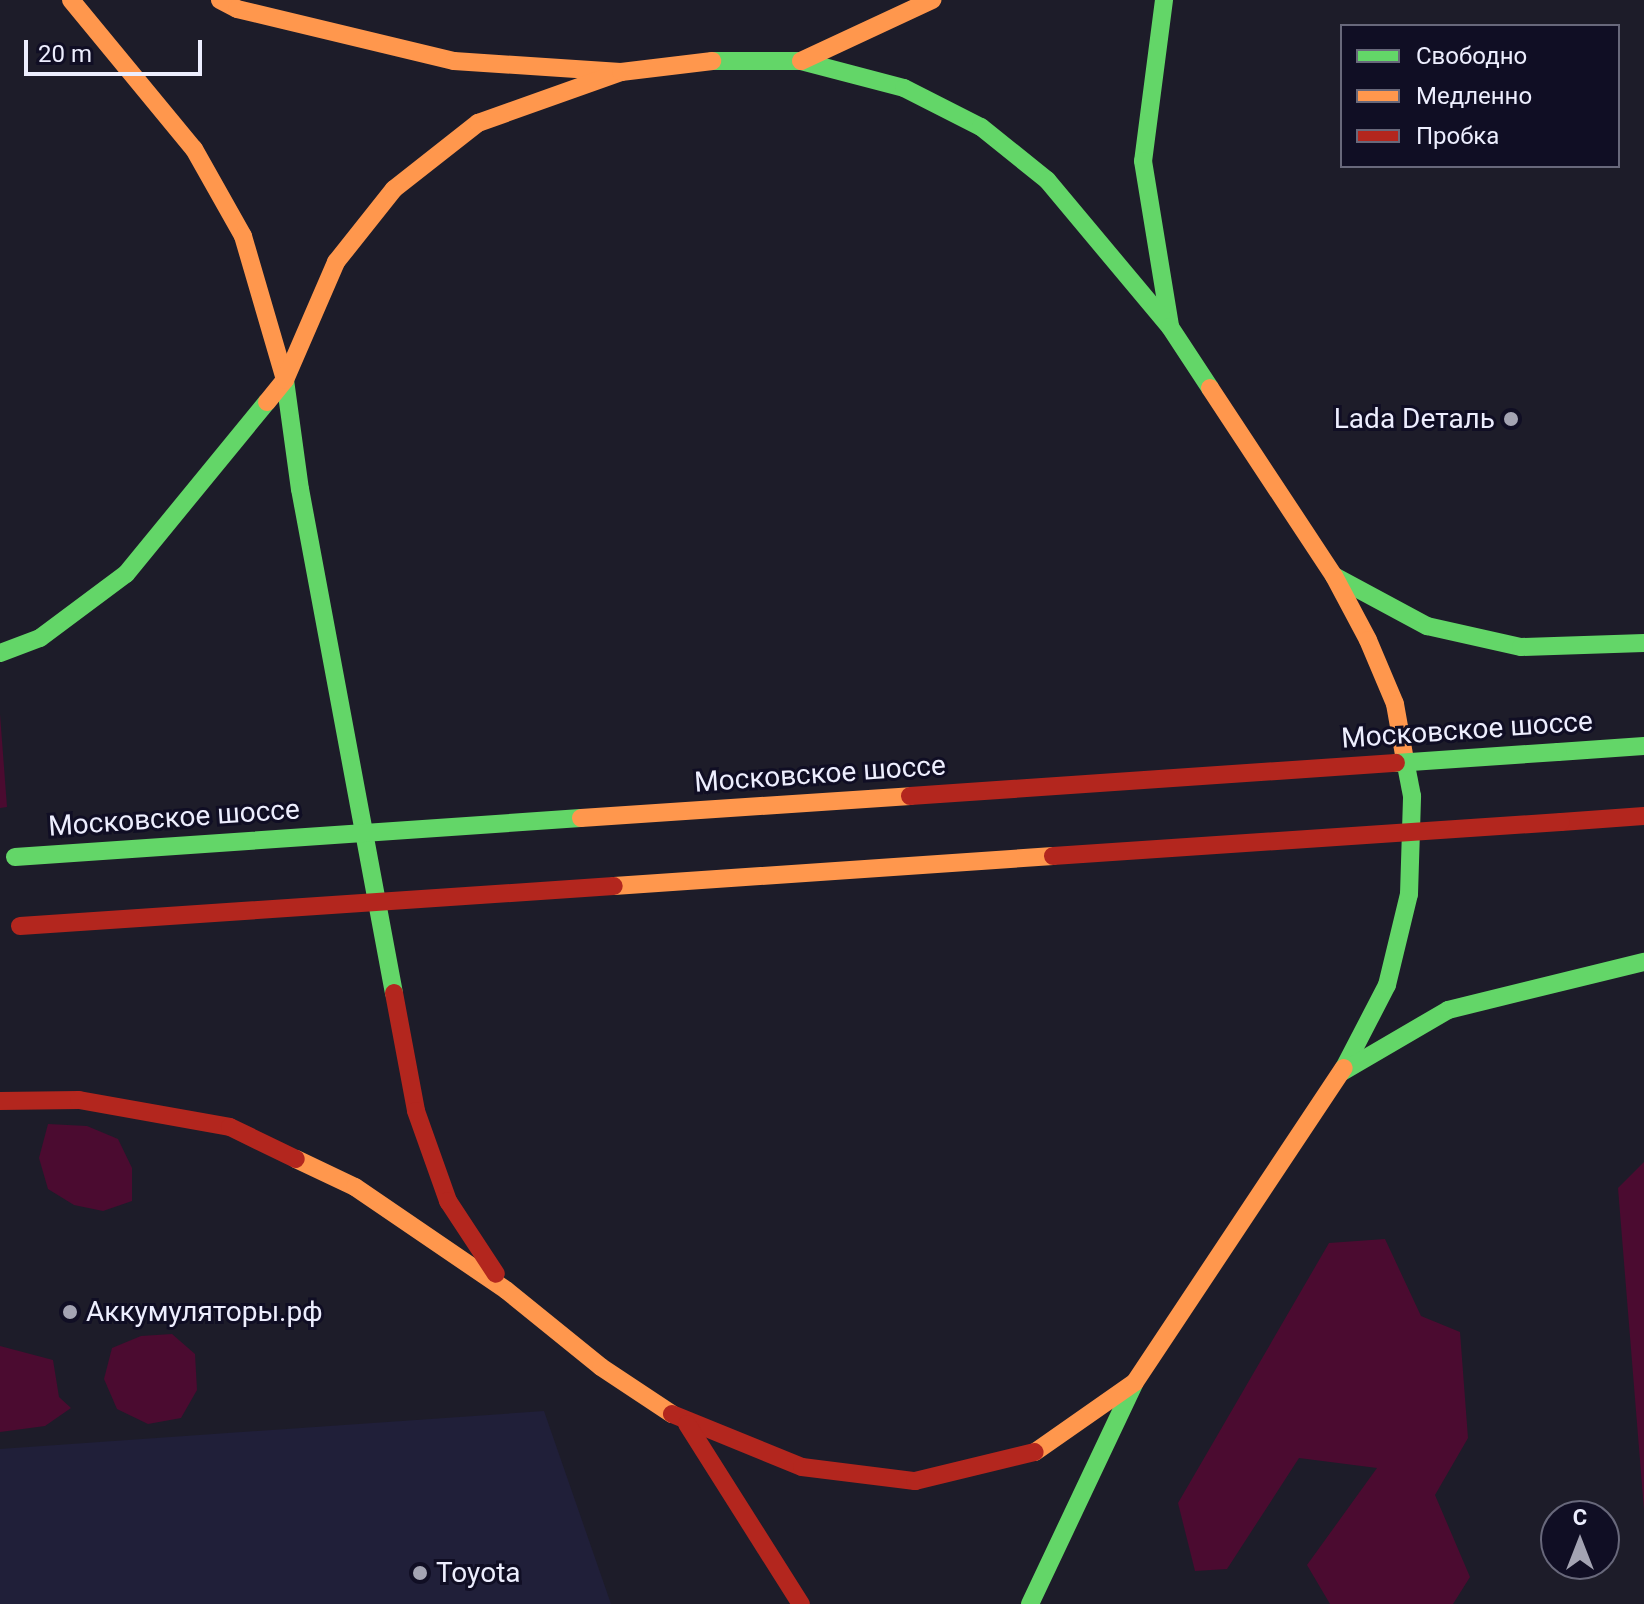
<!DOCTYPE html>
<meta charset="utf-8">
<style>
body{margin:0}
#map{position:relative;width:1644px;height:1604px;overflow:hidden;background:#1d1c29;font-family:Roboto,sans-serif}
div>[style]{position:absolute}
.built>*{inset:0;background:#201f39}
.green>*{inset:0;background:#4b0b30}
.fast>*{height:18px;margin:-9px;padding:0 9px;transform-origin:9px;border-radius:9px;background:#63d668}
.slow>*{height:18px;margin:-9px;padding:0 9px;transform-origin:9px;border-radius:9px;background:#ff974d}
.jam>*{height:18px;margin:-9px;padding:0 9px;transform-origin:9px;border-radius:9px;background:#b3261e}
.fast-bridge>*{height:18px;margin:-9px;padding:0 9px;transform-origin:9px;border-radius:9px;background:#63d668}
.slow-bridge>*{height:18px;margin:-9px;padding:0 9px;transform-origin:9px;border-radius:9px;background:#ff974d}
.jam-bridge>*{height:18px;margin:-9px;padding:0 9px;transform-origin:9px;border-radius:9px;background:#b3261e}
.dots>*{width:22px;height:22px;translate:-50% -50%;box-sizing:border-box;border:4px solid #100e24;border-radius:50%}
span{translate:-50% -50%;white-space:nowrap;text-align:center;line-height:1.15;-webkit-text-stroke:6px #100e24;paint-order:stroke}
.poi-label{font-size:28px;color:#edeefe}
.right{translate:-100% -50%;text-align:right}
.left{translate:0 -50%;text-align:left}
.street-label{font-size:28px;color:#edeefe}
.legend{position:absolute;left:1340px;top:24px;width:280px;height:144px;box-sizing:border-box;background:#100e24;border:2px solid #68687b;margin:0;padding:10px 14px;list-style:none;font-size:24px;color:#edeefe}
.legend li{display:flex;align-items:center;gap:16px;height:40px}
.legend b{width:40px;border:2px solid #68687b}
.north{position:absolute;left:1540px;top:1500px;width:80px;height:80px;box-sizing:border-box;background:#100e24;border:2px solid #68687b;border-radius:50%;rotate:0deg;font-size:22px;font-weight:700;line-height:32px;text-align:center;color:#edeefe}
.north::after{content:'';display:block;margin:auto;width:28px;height:36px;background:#a4a4b3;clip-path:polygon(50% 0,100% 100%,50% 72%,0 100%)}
.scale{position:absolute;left:24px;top:40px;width:178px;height:36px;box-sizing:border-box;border:4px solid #edeefe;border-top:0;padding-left:10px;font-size:24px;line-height:28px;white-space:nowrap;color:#edeefe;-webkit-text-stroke:6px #100e24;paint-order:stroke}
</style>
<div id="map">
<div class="built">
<i style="clip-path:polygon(544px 1411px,611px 1604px,0 1604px,0 1449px)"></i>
</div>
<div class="green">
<i style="clip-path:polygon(0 714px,7px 807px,0 808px)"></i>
<i style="clip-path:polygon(48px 1124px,87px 1126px,118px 1139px,132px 1168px,132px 1201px,103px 1211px,74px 1205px,48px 1189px,39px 1158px)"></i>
<i style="clip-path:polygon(1644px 1162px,1644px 1510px,1618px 1188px)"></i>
<i style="clip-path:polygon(1385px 1239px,1421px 1316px,1460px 1332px,1468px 1438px,1435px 1495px,1470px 1577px,1453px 1604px,1330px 1604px,1307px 1565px,1377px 1468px,1299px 1458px,1227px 1569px,1195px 1571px,1178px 1503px,1329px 1243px)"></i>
<i style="clip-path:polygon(172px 1334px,195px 1354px,197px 1390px,181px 1418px,148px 1424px,117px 1409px,104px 1379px,112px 1348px,141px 1336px)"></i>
<i style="clip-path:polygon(0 1346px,53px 1360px,59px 1397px,71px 1408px,45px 1426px,0 1432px)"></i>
</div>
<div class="fast">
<i style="left:1164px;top:0;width:162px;rotate:97.4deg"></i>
<i style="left:1143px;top:161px;width:166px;rotate:80.7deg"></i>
<i style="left:712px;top:61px;width:89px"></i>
<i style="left:801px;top:61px;width:106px;rotate:14.7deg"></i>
<i style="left:904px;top:88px;width:86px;rotate:26.9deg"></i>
<i style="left:981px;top:127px;width:85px;rotate:38.8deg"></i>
<i style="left:1047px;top:180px;width:192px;rotate:50.1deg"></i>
<i style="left:1170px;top:327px;width:73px;rotate:56.7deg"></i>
<i style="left:285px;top:380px;width:110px;rotate:82.2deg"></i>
<i style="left:300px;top:489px;width:513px;rotate:79.44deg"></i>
<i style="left:1334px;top:576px;width:106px;rotate:28.3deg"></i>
<i style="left:1427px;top:626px;width:96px;rotate:12.6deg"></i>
<i style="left:1521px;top:647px;width:123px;rotate:-1.9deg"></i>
<i style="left:0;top:653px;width:43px;rotate:-20.6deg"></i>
<i style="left:40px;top:638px;width:107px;rotate:-36.7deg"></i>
<i style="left:126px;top:574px;width:222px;rotate:-50.7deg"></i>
<i style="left:1558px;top:752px;width:86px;rotate:-4deg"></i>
<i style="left:1344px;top:1068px;width:93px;rotate:-62.6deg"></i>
<i style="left:1387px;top:985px;width:94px;rotate:-76.4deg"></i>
<i style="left:1409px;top:894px;width:98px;rotate:-88.2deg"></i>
<i style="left:1412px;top:796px;width:37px;rotate:-101deg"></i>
<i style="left:1342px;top:1072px;width:123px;rotate:-30.3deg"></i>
<i style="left:1448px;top:1010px;width:202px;rotate:-13.8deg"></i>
<i style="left:1030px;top:1604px;width:243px;rotate:-64.7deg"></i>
</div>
<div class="slow">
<i style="left:71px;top:0;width:193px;rotate:50.5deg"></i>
<i style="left:194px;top:149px;width:100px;rotate:60.6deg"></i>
<i style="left:243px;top:236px;width:150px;rotate:73.7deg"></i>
<i style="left:220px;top:0;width:19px;rotate:28deg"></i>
<i style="left:237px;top:9px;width:223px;rotate:13.5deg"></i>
<i style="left:454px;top:61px;width:167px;rotate:3.8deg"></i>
<i style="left:801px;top:61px;width:145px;rotate:-25deg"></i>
<i style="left:1210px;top:388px;width:225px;rotate:56.6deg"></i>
<i style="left:1334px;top:576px;width:72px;rotate:62deg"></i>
<i style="left:1368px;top:640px;width:69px;rotate:67.1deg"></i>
<i style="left:1395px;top:704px;width:57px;rotate:79.9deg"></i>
<i style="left:267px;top:402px;width:28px;rotate:-51deg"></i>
<i style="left:285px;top:380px;width:129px;rotate:-66.6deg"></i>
<i style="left:336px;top:262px;width:93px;rotate:-51.5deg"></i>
<i style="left:394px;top:189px;width:107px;rotate:-38.2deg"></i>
<i style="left:478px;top:123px;width:152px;rotate:-19.6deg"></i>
<i style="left:621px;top:72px;width:92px;rotate:-6.9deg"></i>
<i style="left:296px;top:1159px;width:65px;rotate:25.4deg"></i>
<i style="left:355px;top:1187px;width:183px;rotate:34.3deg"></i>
<i style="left:506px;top:1290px;width:122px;rotate:39deg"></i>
<i style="left:601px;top:1367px;width:85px;rotate:33.5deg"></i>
<i style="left:1035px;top:1452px;width:122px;rotate:-35deg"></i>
<i style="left:1135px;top:1382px;width:377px;rotate:-56.4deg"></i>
</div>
<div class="jam">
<i style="left:1561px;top:822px;width:83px;rotate:-4.1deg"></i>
<i style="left:394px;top:993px;width:120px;rotate:79.4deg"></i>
<i style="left:416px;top:1111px;width:96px;rotate:70.4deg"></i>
<i style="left:448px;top:1201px;width:87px;rotate:56.7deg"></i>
<i style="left:0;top:1101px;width:79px;rotate:-0.7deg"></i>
<i style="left:79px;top:1100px;width:153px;rotate:10.1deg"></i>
<i style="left:230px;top:1127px;width:73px;rotate:25.9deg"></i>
<i style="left:672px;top:1414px;width:140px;rotate:22.2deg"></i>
<i style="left:802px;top:1467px;width:114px;rotate:7.1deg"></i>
<i style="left:915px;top:1481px;width:123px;rotate:-13.6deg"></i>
<i style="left:687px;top:1424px;width:213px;rotate:57.7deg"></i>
</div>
<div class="fast-bridge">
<i style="left:1396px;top:763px;width:162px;rotate:-3.9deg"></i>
<i style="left:15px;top:857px;width:567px;rotate:-3.94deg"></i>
</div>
<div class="slow-bridge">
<i style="left:581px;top:818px;width:330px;rotate:-3.8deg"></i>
<i style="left:614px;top:886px;width:440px;rotate:-3.9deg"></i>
</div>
<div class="jam-bridge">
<i style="left:910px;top:796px;width:487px;rotate:-3.9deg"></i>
<i style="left:1053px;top:856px;width:509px;rotate:-3.83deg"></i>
<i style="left:20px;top:926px;width:595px;rotate:-3.85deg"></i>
</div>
<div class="dots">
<i style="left:1511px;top:419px;background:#a4a4b3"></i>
<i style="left:70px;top:1312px;background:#a4a4b3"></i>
<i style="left:420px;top:1573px;background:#a4a4b3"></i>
</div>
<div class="poi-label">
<span class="right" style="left:1495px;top:419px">Lada Dеталь</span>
<span class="left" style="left:86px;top:1312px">Аккумуляторы.рф</span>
<span class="left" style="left:436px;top:1573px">Toyota</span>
</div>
<div class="street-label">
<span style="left:1467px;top:730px;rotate:-4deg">Московское шоссе</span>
<span style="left:820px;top:774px;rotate:-4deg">Московское шоссе</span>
<span style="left:174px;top:818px;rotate:-4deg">Московское шоссе</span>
</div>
<ul class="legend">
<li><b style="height:10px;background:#63d668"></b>Свободно</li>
<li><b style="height:10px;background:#ff974d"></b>Медленно</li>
<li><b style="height:10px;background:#b3261e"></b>Пробка</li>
</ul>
<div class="north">С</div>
<div class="scale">20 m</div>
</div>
